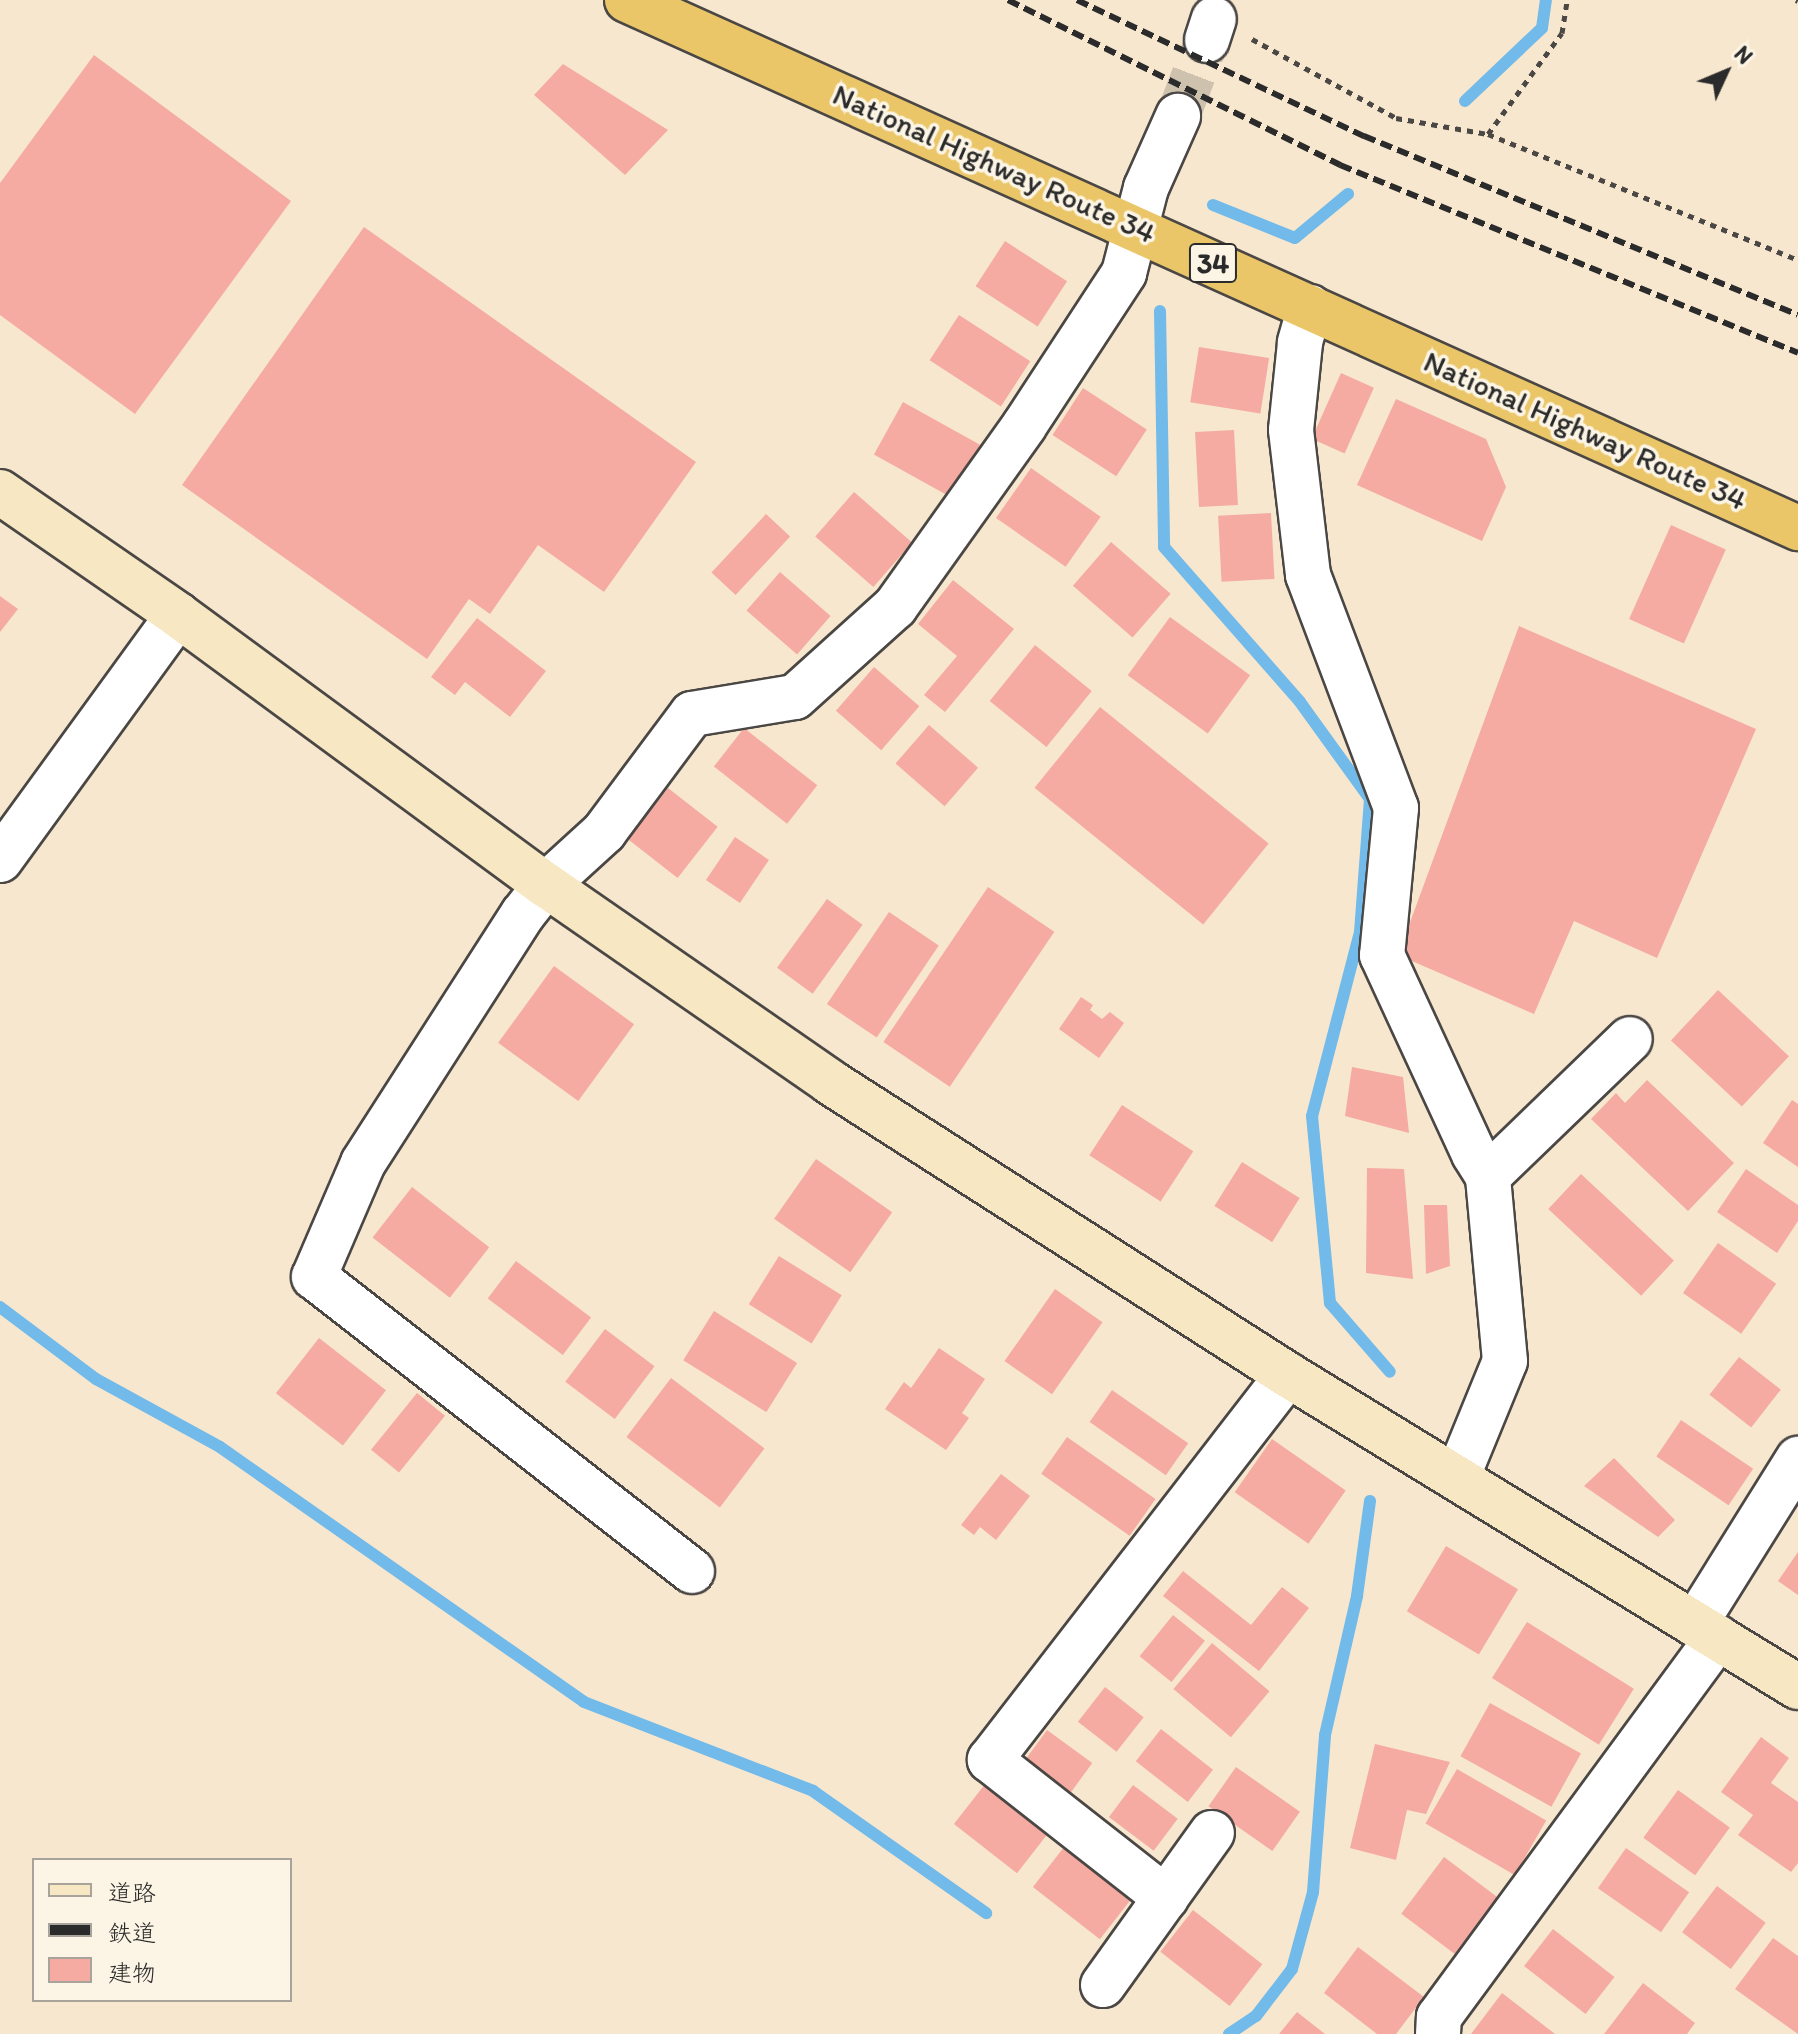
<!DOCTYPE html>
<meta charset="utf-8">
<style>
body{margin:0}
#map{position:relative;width:1798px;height:2034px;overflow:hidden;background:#f7e7cf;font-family:Itim,"Klee One",sans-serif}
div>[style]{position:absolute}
.stream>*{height:12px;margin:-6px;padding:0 6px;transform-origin:6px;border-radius:6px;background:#71bae9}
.building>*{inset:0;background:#f5aba2;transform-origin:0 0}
.street-tunnel>*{height:44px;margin-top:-22px;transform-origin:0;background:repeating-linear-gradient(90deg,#cec1ae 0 44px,transparent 0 66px)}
.path>*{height:5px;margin-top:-2.5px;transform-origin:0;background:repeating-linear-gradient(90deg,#4a4744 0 6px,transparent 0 12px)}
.roads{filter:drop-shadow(2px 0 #4a4744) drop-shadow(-2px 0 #4a4744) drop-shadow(0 2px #4a4744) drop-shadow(0 -2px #4a4744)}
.street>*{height:44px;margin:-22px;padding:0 22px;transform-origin:22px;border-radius:22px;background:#fff}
.secondary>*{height:44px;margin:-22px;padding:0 22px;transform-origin:22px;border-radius:22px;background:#f7e8c3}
.highway>*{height:44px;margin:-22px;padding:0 22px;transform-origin:22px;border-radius:22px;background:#ebc669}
.rail>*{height:6px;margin-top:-3px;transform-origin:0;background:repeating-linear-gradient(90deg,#2b2b2b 0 12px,transparent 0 18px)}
span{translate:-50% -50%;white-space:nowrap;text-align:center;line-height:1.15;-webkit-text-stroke:7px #fcf5e5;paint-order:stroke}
.shield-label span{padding:2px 6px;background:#fcf5e5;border:2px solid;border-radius:6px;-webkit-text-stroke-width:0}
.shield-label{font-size:28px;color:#2b2b2b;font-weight:700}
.street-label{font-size:30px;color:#2b2b2b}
.legend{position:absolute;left:32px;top:1858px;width:260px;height:144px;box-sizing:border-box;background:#fcf5e5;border:2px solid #a8a49b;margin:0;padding:10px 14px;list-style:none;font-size:24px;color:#2b2b2b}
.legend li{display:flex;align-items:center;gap:16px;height:40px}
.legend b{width:40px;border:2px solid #a8a49b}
.north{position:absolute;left:1686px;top:32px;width:80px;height:80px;-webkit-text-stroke:6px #fcf5e5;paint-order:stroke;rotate:46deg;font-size:22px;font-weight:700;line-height:32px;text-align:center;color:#2b2b2b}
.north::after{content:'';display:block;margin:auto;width:28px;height:36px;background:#2b2b2b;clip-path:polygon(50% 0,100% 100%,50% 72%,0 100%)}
</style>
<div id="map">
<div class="stream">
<i style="left:1465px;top:101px;width:106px;rotate:-43.5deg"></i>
<i style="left:1542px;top:28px;width:28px;rotate:-82deg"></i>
<i style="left:1213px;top:205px;width:88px;rotate:21.9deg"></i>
<i style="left:1295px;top:238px;width:69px;rotate:-39.7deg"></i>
<i style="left:1160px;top:311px;width:236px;rotate:89deg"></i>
<i style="left:1164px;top:547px;width:206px;rotate:48.7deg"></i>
<i style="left:1300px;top:702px;width:120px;rotate:54.2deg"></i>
<i style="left:1370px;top:799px;width:133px;rotate:94.3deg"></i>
<i style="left:1360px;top:932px;width:190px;rotate:104.6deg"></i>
<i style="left:1312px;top:1116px;width:188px;rotate:84.5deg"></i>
<i style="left:1330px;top:1303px;width:91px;rotate:49deg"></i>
<i style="left:0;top:1307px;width:120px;rotate:36.9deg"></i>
<i style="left:96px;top:1379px;width:141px;rotate:28.7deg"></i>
<i style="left:220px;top:1447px;width:444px;rotate:35deg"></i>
<i style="left:584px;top:1702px;width:246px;rotate:21.2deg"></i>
<i style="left:813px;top:1791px;width:212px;rotate:35.2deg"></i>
<i style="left:1229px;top:2034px;width:32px;rotate:-34deg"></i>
<i style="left:1256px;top:2016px;width:59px;rotate:-52.5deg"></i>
<i style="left:1292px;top:1969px;width:80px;rotate:-74.7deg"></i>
<i style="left:1313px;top:1892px;width:157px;rotate:-85.6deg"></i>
<i style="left:1325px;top:1735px;width:143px;rotate:-77deg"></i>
<i style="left:1357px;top:1596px;width:96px;rotate:-82.2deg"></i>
</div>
<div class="building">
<i style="clip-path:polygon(94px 55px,291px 201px,135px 414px,0 315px,0 183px)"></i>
<i style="clip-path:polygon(563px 64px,668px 130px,625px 175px,534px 95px)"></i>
<i style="clip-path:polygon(364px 227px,696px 462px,604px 592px,538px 545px,490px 614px,469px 599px,427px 659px,182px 485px)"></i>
<i style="left:1005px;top:241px;width:74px;height:54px;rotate:33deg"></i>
<i style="left:959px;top:315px;width:85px;height:54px;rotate:33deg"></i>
<i style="left:1199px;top:347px;width:71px;height:56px;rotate:9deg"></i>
<i style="left:1341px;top:373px;width:36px;height:72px;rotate:24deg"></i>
<i style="left:1083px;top:388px;width:76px;height:56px;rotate:33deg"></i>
<i style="clip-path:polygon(1396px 399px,1486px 439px,1506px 487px,1482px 541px,1357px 485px)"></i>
<i style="left:903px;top:402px;width:88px;height:60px;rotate:29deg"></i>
<i style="left:1234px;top:430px;width:75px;height:39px;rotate:87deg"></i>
<i style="left:1031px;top:468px;width:85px;height:61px;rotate:35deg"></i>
<i style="left:854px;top:492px;width:77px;height:59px;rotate:41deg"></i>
<i style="left:1271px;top:513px;width:66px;height:53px;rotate:87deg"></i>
<i style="left:766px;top:514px;width:33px;height:80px;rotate:43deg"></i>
<i style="left:1671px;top:525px;width:60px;height:103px;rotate:24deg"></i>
<i style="left:1111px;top:542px;width:79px;height:58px;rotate:41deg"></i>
<i style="left:780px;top:572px;width:67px;height:51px;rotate:41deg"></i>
<i style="clip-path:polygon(953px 580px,1014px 629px,945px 712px,924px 695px,957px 656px,918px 624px)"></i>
<i style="clip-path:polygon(0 596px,18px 609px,0 632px)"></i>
<i style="left:1170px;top:617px;width:99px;height:72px;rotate:36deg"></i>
<i style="clip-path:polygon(477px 618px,546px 671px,510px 717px,465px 682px,455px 695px,431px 677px)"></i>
<i style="clip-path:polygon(1519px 626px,1756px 729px,1657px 958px,1574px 921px,1534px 1014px,1398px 955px)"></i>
<i style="left:1035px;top:645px;width:73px;height:72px;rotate:39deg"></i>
<i style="left:874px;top:667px;width:60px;height:58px;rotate:41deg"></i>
<i style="left:1100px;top:707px;width:217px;height:104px;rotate:39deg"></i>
<i style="left:929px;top:725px;width:65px;height:51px;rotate:41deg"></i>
<i style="left:744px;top:728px;width:93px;height:49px;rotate:38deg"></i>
<i style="left:668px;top:788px;width:63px;height:65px;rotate:38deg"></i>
<i style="left:735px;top:837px;width:41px;height:52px;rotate:34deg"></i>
<i style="left:988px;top:887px;width:80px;height:187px;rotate:34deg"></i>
<i style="left:827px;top:899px;width:44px;height:85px;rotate:36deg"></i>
<i style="left:889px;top:912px;width:60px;height:111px;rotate:34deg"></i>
<i style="left:554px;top:966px;width:99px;height:95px;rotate:36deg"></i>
<i style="left:1718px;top:990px;width:97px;height:69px;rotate:43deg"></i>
<i style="clip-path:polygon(1081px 997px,1093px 1005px,1090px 1010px,1102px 1019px,1110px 1012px,1124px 1023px,1099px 1058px,1059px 1029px)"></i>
<i style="clip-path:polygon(1352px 1067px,1403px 1077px,1409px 1133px,1345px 1116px)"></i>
<i style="clip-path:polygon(1647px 1080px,1734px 1163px,1688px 1211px,1591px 1119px,1616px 1093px,1625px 1103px)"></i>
<i style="clip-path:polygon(1792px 1100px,1798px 1104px,1798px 1167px,1763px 1143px)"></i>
<i style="left:1122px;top:1105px;width:85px;height:60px;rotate:33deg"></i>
<i style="left:816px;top:1159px;width:93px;height:73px;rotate:35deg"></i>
<i style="left:1242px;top:1162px;width:68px;height:52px;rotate:32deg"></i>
<i style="clip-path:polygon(1367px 1168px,1404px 1169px,1413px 1279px,1366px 1273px)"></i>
<i style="clip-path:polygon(1746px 1169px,1798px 1205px,1798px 1221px,1777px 1253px,1717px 1212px)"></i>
<i style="left:1581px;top:1174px;width:127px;height:48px;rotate:43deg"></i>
<i style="left:412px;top:1187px;width:98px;height:64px;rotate:38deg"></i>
<i style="clip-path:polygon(1424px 1205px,1447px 1205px,1450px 1266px,1426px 1274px)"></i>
<i style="left:1718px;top:1243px;width:71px;height:61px;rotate:35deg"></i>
<i style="left:779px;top:1256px;width:74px;height:57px;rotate:32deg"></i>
<i style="left:516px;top:1261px;width:94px;height:47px;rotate:37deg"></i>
<i style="left:1055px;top:1289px;width:58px;height:88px;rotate:35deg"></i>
<i style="left:714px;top:1311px;width:98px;height:58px;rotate:32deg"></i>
<i style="left:605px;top:1329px;width:62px;height:66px;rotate:37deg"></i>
<i style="left:319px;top:1338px;width:85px;height:70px;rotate:38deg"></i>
<i style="clip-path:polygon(939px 1348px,985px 1379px,962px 1413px,969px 1418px,946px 1450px,885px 1409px,904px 1382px,911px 1388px)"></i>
<i style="left:1739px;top:1357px;width:53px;height:48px;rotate:38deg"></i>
<i style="left:671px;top:1378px;width:117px;height:74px;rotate:37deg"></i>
<i style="left:1112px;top:1390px;width:93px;height:39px;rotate:35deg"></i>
<i style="left:417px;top:1393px;width:36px;height:73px;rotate:39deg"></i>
<i style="left:1681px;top:1420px;width:87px;height:44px;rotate:34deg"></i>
<i style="left:1067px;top:1437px;width:108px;height:45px;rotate:35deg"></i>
<i style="left:1272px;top:1439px;width:90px;height:65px;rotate:35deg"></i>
<i style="clip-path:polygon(1614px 1458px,1675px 1520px,1658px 1537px,1584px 1486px)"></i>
<i style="clip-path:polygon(1001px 1474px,1030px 1496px,996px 1540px,980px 1527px,974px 1535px,961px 1525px)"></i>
<i style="left:1446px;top:1546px;width:84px;height:76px;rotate:31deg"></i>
<i style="clip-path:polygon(1798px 1552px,1798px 1595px,1778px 1581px)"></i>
<i style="clip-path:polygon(1183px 1571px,1251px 1625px,1282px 1587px,1309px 1608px,1259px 1671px,1163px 1596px)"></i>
<i style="left:1173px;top:1615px;width:41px;height:53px;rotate:39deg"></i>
<i style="left:1527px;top:1622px;width:126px;height:66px;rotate:32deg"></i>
<i style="left:1212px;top:1643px;width:75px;height:60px;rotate:40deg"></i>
<i style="left:1105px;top:1687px;width:49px;height:44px;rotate:38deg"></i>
<i style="left:1490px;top:1703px;width:104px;height:61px;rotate:29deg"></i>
<i style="left:1161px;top:1729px;width:66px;height:41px;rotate:38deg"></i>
<i style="left:1047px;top:1730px;width:56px;height:40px;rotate:36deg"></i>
<i style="clip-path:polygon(1761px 1737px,1789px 1758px,1771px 1783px,1798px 1802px,1798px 1863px,1791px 1872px,1738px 1835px,1753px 1815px,1721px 1792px)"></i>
<i style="clip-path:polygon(1375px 1744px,1450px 1762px,1426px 1814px,1407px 1810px,1396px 1860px,1350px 1848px)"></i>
<i style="left:1236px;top:1767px;width:78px;height:48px;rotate:35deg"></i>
<i style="left:1457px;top:1769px;width:103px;height:63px;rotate:30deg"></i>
<i style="left:989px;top:1779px;width:80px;height:57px;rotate:38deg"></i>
<i style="left:1133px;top:1785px;width:56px;height:40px;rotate:37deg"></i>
<i style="left:1678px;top:1790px;width:64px;height:59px;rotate:36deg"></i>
<i style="left:1068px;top:1842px;width:85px;height:57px;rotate:38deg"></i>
<i style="left:1626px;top:1848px;width:77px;height:49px;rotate:35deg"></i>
<i style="left:1444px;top:1857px;width:67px;height:71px;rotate:37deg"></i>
<i style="left:1717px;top:1886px;width:61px;height:58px;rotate:37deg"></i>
<i style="left:1193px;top:1910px;width:88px;height:53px;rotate:38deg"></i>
<i style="left:1553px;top:1929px;width:78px;height:47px;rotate:38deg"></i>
<i style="clip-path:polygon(1773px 1938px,1798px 1956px,1798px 2034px,1735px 1989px)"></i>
<i style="clip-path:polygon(1358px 1947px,1424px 1997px,1396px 2034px,1377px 2034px,1324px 1993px)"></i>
<i style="clip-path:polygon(1643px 1983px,1695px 2023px,1687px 2034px,1604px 2034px)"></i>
<i style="clip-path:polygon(1502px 1993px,1555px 2034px,1471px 2034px)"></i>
<i style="clip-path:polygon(1297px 2012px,1325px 2034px,1279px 2034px)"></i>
</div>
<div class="street-tunnel">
<i style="left:1178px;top:116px;width:81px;rotate:-69.1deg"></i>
</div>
<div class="path">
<i style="left:1796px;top:0;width:2px;rotate:27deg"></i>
<i style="left:1252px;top:39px;width:164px;rotate:28.7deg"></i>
<i style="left:1396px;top:118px;width:93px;rotate:9.9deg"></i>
<i style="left:1488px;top:134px;width:335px;rotate:22.1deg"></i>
<i style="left:1488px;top:134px;width:125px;rotate:-53.8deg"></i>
<i style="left:1562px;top:33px;width:33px;rotate:-81deg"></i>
</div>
<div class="roads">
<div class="street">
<i style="left:1207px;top:40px;width:22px;rotate:-72deg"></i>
<i style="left:1310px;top:307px;width:37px;rotate:106deg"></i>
<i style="left:1300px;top:343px;width:87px;rotate:95.9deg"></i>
<i style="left:1291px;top:430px;width:146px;rotate:83.3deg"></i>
<i style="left:1308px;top:575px;width:249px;rotate:69.3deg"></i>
<i style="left:1396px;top:808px;width:148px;rotate:95.4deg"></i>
<i style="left:1382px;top:955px;width:219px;rotate:65.2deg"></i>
<i style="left:1474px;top:1154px;width:26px;rotate:58deg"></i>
<i style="left:0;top:860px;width:303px;rotate:-54deg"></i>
<i style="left:1457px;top:1478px;width:126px;rotate:-67.7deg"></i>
<i style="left:1505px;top:1361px;width:186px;rotate:-95.3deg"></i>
<i style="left:1488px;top:1176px;width:197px;rotate:-44deg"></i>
<i style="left:692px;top:1571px;width:479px;rotate:-142.1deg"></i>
<i style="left:314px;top:1277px;width:124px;rotate:-66.7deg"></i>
<i style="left:363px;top:1163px;width:296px;rotate:-57.3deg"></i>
<i style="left:523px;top:914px;width:37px;rotate:-52deg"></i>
<i style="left:546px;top:885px;width:79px;rotate:-42.4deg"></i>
<i style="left:604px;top:832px;width:147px;rotate:-53.3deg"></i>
<i style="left:692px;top:714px;width:104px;rotate:-9.4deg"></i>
<i style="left:795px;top:697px;width:135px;rotate:-42deg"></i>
<i style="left:895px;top:607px;width:222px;rotate:-54.5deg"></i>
<i style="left:1024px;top:426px;width:183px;rotate:-56.8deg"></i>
<i style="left:1124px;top:273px;width:88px;rotate:-75.5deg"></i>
<i style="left:1146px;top:188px;width:79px;rotate:-66deg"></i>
<i style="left:1695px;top:1624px;width:195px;rotate:-58deg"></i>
<i style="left:1166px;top:1898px;width:224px;rotate:-141.9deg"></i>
<i style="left:990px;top:1760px;width:487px;rotate:-52.3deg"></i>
<i style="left:1103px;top:1985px;width:187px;rotate:-54.4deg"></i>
<i style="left:1438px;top:2034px;width:17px;rotate:-87deg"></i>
<i style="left:1439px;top:2017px;width:471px;rotate:-53.7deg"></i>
</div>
<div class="secondary">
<i style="left:0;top:492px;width:216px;rotate:34.6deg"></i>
<i style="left:178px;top:615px;width:456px;rotate:36.3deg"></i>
<i style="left:546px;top:885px;width:346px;rotate:34.7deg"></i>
<i style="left:830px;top:1082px;width:544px;rotate:32.61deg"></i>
<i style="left:1288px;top:1375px;width:598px;rotate:31.46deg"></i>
</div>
<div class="highway">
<i style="left:627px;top:0;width:1285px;rotate:24.27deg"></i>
</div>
</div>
<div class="rail">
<i style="left:1008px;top:0;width:371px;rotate:26.4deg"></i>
<i style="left:1340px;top:165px;width:495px;rotate:22.3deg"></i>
<i style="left:1077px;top:0;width:318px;rotate:25.4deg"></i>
<i style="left:1364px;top:136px;width:469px;rotate:22.4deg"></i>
</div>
<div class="shield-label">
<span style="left:1213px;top:263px">34</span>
</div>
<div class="street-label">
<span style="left:994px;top:164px;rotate:24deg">National Highway Route 34</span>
<span style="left:1585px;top:431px;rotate:24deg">National Highway Route 34</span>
</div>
<ul class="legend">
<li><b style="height:10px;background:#f7e8c3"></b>道路</li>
<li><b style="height:10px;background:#2b2b2b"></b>鉄道</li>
<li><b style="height:22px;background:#f5aba2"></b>建物</li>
</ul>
<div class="north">N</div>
</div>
